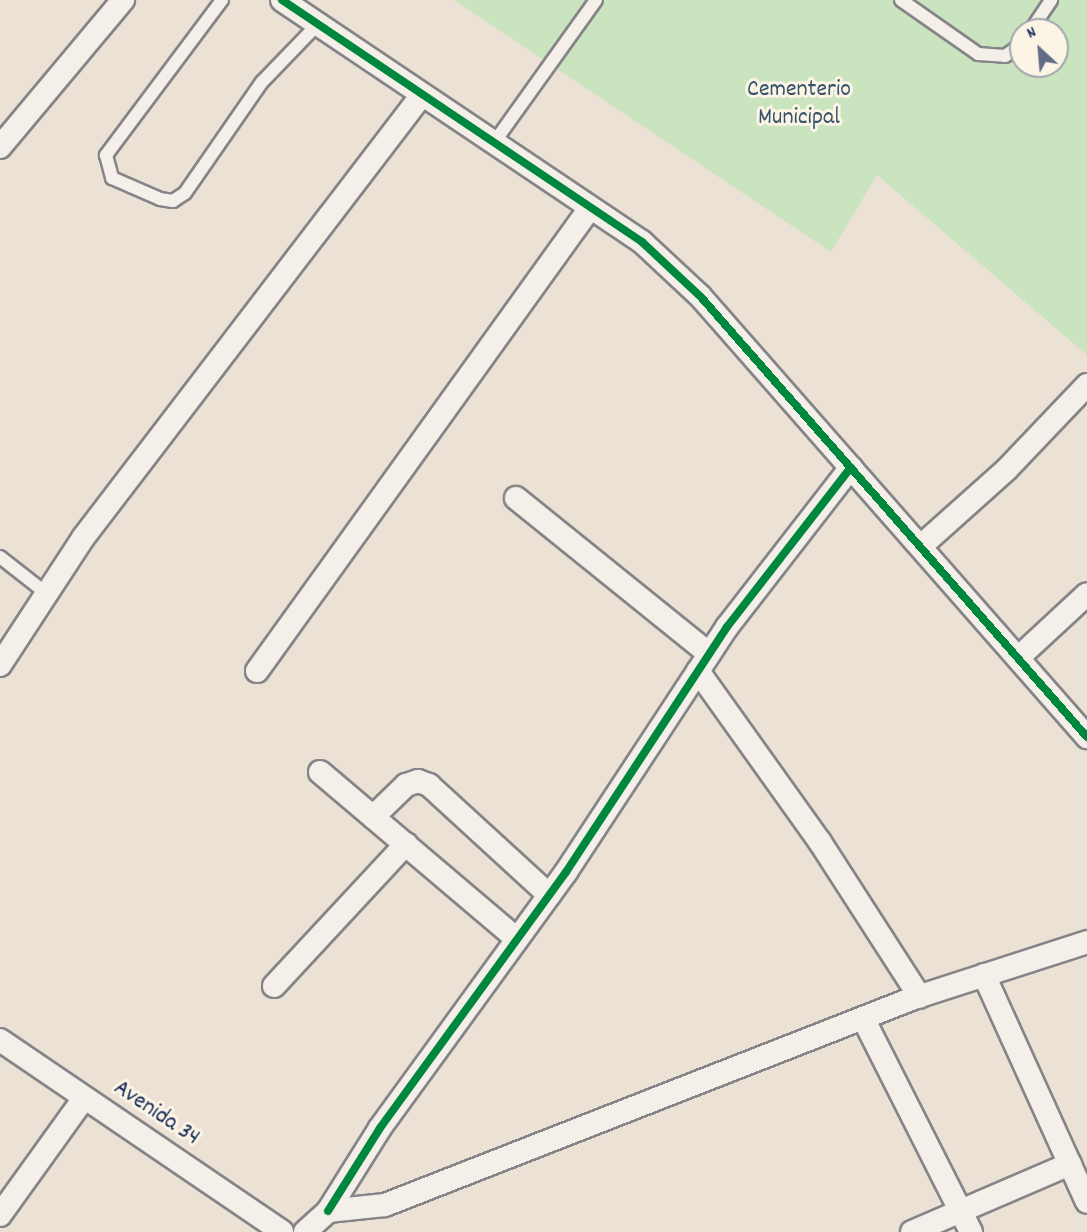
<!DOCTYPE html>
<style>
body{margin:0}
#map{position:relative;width:1087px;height:1232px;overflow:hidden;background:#ebe1d5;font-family:Dekko,sans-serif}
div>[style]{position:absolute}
.green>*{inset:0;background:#c9e4be}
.roads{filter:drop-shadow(2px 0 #858487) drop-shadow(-2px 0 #858487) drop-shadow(0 2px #858487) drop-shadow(0 -2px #858487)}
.service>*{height:12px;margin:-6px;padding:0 6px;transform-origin:6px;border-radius:6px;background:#f4efe9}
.minor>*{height:22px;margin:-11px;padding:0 11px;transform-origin:11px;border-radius:11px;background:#f4efe9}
.cycleway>*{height:8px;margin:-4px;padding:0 4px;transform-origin:4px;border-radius:4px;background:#00873e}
span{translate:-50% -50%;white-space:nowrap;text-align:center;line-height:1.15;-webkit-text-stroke:6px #fcf5e5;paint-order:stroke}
.park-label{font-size:24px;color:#38546d}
.street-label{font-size:24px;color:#1b2f5e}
.north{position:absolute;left:1009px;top:18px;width:60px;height:60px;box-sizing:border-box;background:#fcf5e5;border:2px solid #a2a6af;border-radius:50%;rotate:334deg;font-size:16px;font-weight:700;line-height:24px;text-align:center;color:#1b2f5e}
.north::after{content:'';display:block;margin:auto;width:21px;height:27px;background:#646d88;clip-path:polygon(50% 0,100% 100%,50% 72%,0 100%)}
</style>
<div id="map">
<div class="green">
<i style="clip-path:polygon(evenodd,454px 0,1087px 0,1087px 355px,877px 175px,831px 252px,454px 0,1021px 30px,1057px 30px,1057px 66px,1021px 66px,1021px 30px)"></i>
</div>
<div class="roads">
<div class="service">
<i style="left:222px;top:0;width:194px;rotate:126.8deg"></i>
<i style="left:106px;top:155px;width:24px;rotate:75deg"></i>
<i style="left:112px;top:178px;width:52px;rotate:23.6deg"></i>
<i style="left:160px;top:199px;width:13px;rotate:9deg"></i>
<i style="left:173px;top:201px;width:14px;rotate:-34deg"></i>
<i style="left:185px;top:193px;width:135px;rotate:-55.3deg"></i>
<i style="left:262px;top:82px;width:79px;rotate:-46deg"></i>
<i style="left:901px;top:0;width:94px;rotate:35deg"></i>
<i style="left:978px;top:54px;width:27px;rotate:4deg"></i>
<i style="left:1005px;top:56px;width:19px;rotate:-35deg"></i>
<i style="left:1031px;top:30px;width:36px;rotate:-56deg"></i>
<i style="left:493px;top:144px;width:177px;rotate:-54.4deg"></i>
<i style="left:0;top:557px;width:58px;rotate:38deg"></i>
</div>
<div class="minor">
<i style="left:282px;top:0;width:434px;rotate:33.9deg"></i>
<i style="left:642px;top:242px;width:79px;rotate:43deg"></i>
<i style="left:700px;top:296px;width:587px;rotate:48.73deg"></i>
<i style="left:0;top:147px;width:192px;rotate:-50.1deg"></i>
<i style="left:516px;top:498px;width:248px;rotate:38.9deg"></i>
<i style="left:921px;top:546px;width:115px;rotate:-41.8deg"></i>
<i style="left:1007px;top:469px;width:116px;rotate:-46.4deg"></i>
<i style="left:1018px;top:658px;width:94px;rotate:-42.8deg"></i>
<i style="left:0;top:665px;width:152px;rotate:-56.8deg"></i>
<i style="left:83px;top:538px;width:556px;rotate:-52.59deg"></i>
<i style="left:257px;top:671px;width:570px;rotate:-54.28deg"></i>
<i style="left:698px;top:671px;width:210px;rotate:54.5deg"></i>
<i style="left:820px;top:842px;width:184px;rotate:57.2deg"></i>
<i style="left:320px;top:772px;width:258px;rotate:40.3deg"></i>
<i style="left:373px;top:817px;width:46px;rotate:-44.1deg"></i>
<i style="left:406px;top:785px;width:13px;rotate:-18deg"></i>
<i style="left:418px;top:781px;width:12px;rotate:20deg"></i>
<i style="left:429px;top:785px;width:163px;rotate:42.5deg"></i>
<i style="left:984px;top:975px;width:249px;rotate:65.6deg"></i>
<i style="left:274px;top:986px;width:194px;rotate:-47.1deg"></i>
<i style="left:863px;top:1018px;width:240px;rotate:63.2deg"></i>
<i style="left:0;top:1040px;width:341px;rotate:34.2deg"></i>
<i style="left:328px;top:1211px;width:98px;rotate:-57.9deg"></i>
<i style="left:380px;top:1128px;width:316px;rotate:-54deg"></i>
<i style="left:566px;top:872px;width:293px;rotate:-56.7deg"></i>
<i style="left:727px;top:627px;width:202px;rotate:-52.2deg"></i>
<i style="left:0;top:1215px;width:144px;rotate:-54.3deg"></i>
<i style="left:305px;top:1232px;width:31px;rotate:-42deg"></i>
<i style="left:328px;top:1211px;width:57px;rotate:-6deg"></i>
<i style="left:385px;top:1205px;width:568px;rotate:-21.37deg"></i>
<i style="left:914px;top:998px;width:182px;rotate:-17.9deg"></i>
<i style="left:912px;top:1232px;width:172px;rotate:-23.3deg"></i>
</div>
</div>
<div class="cycleway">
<i style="left:282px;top:0;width:434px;rotate:33.9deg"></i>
<i style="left:642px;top:242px;width:79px;rotate:43deg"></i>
<i style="left:700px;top:296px;width:587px;rotate:48.73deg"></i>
<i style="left:328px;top:1211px;width:98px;rotate:-57.9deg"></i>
<i style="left:380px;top:1128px;width:316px;rotate:-54deg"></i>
<i style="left:566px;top:872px;width:293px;rotate:-56.7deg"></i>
<i style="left:727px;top:627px;width:202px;rotate:-52.2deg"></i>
</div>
<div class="park-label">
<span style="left:799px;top:105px">Cementerio<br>Municipal</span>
</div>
<div class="street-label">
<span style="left:156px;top:1114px;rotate:34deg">Avenida 34</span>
</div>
<div class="north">N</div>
</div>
